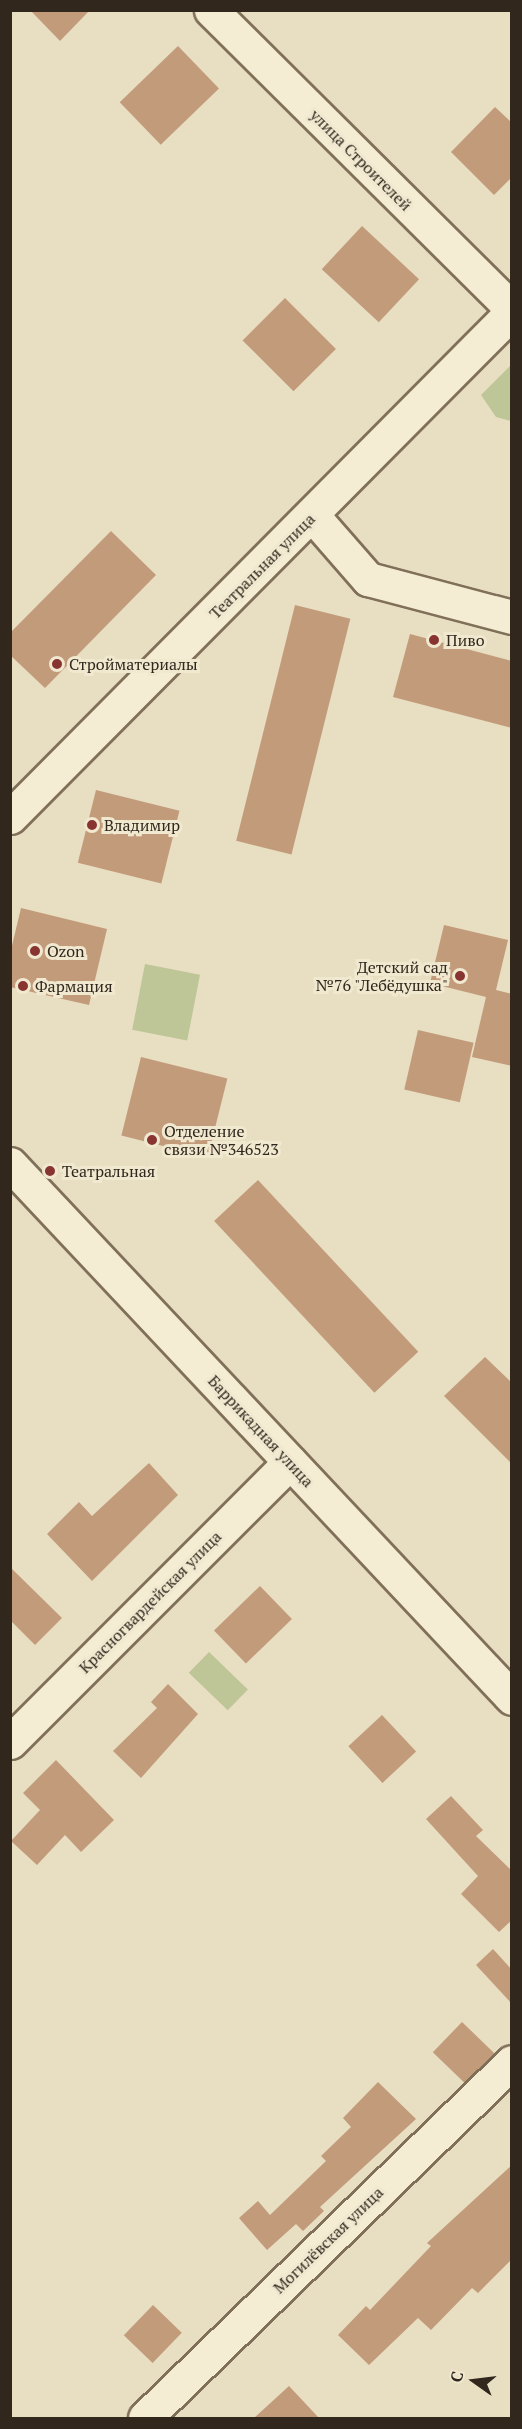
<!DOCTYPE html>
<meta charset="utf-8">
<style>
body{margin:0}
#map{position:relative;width:522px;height:2429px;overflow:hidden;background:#e8dec1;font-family:"PT Serif",serif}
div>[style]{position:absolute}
.green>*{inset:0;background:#bec596;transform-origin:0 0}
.building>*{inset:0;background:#c29b7b;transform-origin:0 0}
.roads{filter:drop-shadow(2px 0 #80705a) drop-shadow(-2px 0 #80705a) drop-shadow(0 2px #80705a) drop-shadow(0 -2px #80705a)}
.minor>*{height:33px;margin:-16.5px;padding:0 16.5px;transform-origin:16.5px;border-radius:16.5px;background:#f4ecd3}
.secondary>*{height:33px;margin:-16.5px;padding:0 16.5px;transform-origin:16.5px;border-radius:16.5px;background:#f4ecd3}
.dots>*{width:16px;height:16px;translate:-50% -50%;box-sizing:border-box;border:3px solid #f1e8d0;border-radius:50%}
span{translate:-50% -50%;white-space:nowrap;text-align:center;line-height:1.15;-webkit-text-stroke:6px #f1e8d0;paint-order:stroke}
.street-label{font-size:16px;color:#31271d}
.poi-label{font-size:16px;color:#31271d}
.left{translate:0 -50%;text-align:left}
.right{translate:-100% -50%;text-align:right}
.frame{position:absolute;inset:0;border:12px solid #31271d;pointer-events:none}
.north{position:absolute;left:444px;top:2351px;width:60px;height:60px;-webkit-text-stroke:4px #f1e8d0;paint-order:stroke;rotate:284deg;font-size:16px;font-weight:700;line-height:24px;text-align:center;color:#31271d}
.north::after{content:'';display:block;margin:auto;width:21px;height:27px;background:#31271d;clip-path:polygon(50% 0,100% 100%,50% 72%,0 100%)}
</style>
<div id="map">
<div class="green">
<i style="clip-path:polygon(511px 365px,511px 421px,496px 417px,481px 395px)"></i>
<i style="left:145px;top:964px;width:56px;height:67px;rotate:11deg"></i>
<i style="left:209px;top:1652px;width:54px;height:29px;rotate:44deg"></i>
</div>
<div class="building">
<i style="clip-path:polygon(30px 10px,90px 10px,60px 41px)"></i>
<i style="left:178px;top:46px;width:59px;height:81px;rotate:46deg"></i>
<i style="clip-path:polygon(495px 107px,512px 123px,512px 177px,494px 195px,451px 152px)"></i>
<i style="left:362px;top:226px;width:78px;height:59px;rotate:43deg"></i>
<i style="left:285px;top:298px;width:72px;height:60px;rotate:45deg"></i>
<i style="clip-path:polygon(111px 531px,156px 575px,45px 688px,10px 655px,10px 633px)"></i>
<i style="left:295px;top:605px;width:57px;height:243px;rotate:14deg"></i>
<i style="clip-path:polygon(410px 634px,512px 661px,512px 728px,393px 697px)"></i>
<i style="left:96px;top:790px;width:86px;height:75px;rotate:14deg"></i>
<i style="clip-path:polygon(21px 908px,107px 929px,89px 1005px,10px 987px,10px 954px)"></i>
<i style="clip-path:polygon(444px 925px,508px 940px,496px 990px,512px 994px,512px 1066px,472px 1057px,486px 997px,430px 983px)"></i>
<i style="left:418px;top:1030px;width:57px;height:61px;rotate:13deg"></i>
<i style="left:141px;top:1057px;width:89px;height:81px;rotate:14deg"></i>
<i style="left:258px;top:1180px;width:235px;height:60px;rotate:47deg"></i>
<i style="clip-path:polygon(485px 1357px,512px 1383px,512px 1464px,444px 1396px)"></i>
<i style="clip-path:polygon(149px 1463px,178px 1495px,92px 1581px,47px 1534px,79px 1502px,92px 1516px)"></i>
<i style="clip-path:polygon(10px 1567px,62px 1618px,35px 1645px,10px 1620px)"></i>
<i style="left:260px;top:1586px;width:46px;height:64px;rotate:46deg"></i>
<i style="clip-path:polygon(168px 1684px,198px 1714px,141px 1778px,113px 1751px,157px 1708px,151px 1702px)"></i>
<i style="left:382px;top:1715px;width:50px;height:46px;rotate:47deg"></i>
<i style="clip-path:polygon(56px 1760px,114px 1820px,81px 1852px,65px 1835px,37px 1865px,11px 1841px,40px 1810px,23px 1793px)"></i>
<i style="clip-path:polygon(451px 1796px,483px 1830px,476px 1836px,512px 1871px,512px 1920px,499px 1932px,461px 1894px,478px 1876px,426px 1819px)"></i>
<i style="clip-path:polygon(493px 1949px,512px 1970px,512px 2004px,476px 1965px)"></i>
<i style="left:462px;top:2022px;width:45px;height:42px;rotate:44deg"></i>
<i style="clip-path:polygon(378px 2082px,416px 2119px,320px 2207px,324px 2211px,303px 2231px,296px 2224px,267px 2250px,239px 2218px,258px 2201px,270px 2215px,326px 2161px,321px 2156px,351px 2127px,343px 2118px)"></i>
<i style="clip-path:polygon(512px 2165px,512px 2259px,478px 2293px,472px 2288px,431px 2330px,418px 2318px,369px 2365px,338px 2335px,366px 2306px,370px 2310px,431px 2246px,427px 2243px)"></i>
<i style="left:153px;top:2305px;width:40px;height:42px;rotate:44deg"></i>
<i style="clip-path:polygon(289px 2386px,319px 2418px,254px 2418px)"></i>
</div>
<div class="roads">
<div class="minor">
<i style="left:211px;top:10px;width:424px;rotate:44.8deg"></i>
<i style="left:313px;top:516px;width:84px;rotate:48.9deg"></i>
<i style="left:368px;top:579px;width:149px;rotate:14.8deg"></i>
<i style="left:10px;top:1742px;width:396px;rotate:-45deg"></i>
<i style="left:145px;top:2418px;width:511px;rotate:-44.13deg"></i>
</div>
<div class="secondary">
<i style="left:10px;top:817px;width:712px;rotate:-45.17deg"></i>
<i style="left:10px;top:1164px;width:733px;rotate:46.77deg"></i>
</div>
</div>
<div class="dots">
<i style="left:434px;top:640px;background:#883431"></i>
<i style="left:57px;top:664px;background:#883431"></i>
<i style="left:92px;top:825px;background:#883431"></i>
<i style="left:35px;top:951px;background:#883431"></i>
<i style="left:460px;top:976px;background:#883431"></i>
<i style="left:23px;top:986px;background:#883431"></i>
<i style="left:152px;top:1140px;background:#883431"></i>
<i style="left:50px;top:1171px;background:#883431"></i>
</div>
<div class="street-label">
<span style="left:361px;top:160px;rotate:45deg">улица Строителей</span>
<span style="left:262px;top:566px;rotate:-45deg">Театральная улица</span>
<span style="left:261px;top:1431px;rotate:47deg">Баррикадная улица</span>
<span style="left:150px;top:1602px;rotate:-45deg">Красногвардейская улица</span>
<span style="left:328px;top:2240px;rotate:-44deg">Могилёвская улица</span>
</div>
<div class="poi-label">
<span class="left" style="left:446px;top:640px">Пиво</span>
<span class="left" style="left:69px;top:664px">Стройматериалы</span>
<span class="left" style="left:104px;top:825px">Владимир</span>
<span class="left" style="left:47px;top:951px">Ozon</span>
<span class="right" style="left:448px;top:976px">Детский сад<br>№76 "Лебёдушка"</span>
<span class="left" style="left:35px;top:986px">Фармация</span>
<span class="left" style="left:164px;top:1140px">Отделение<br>связи №346523</span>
<span class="left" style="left:62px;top:1171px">Театральная</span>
</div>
<div class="frame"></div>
<div class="north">С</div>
</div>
